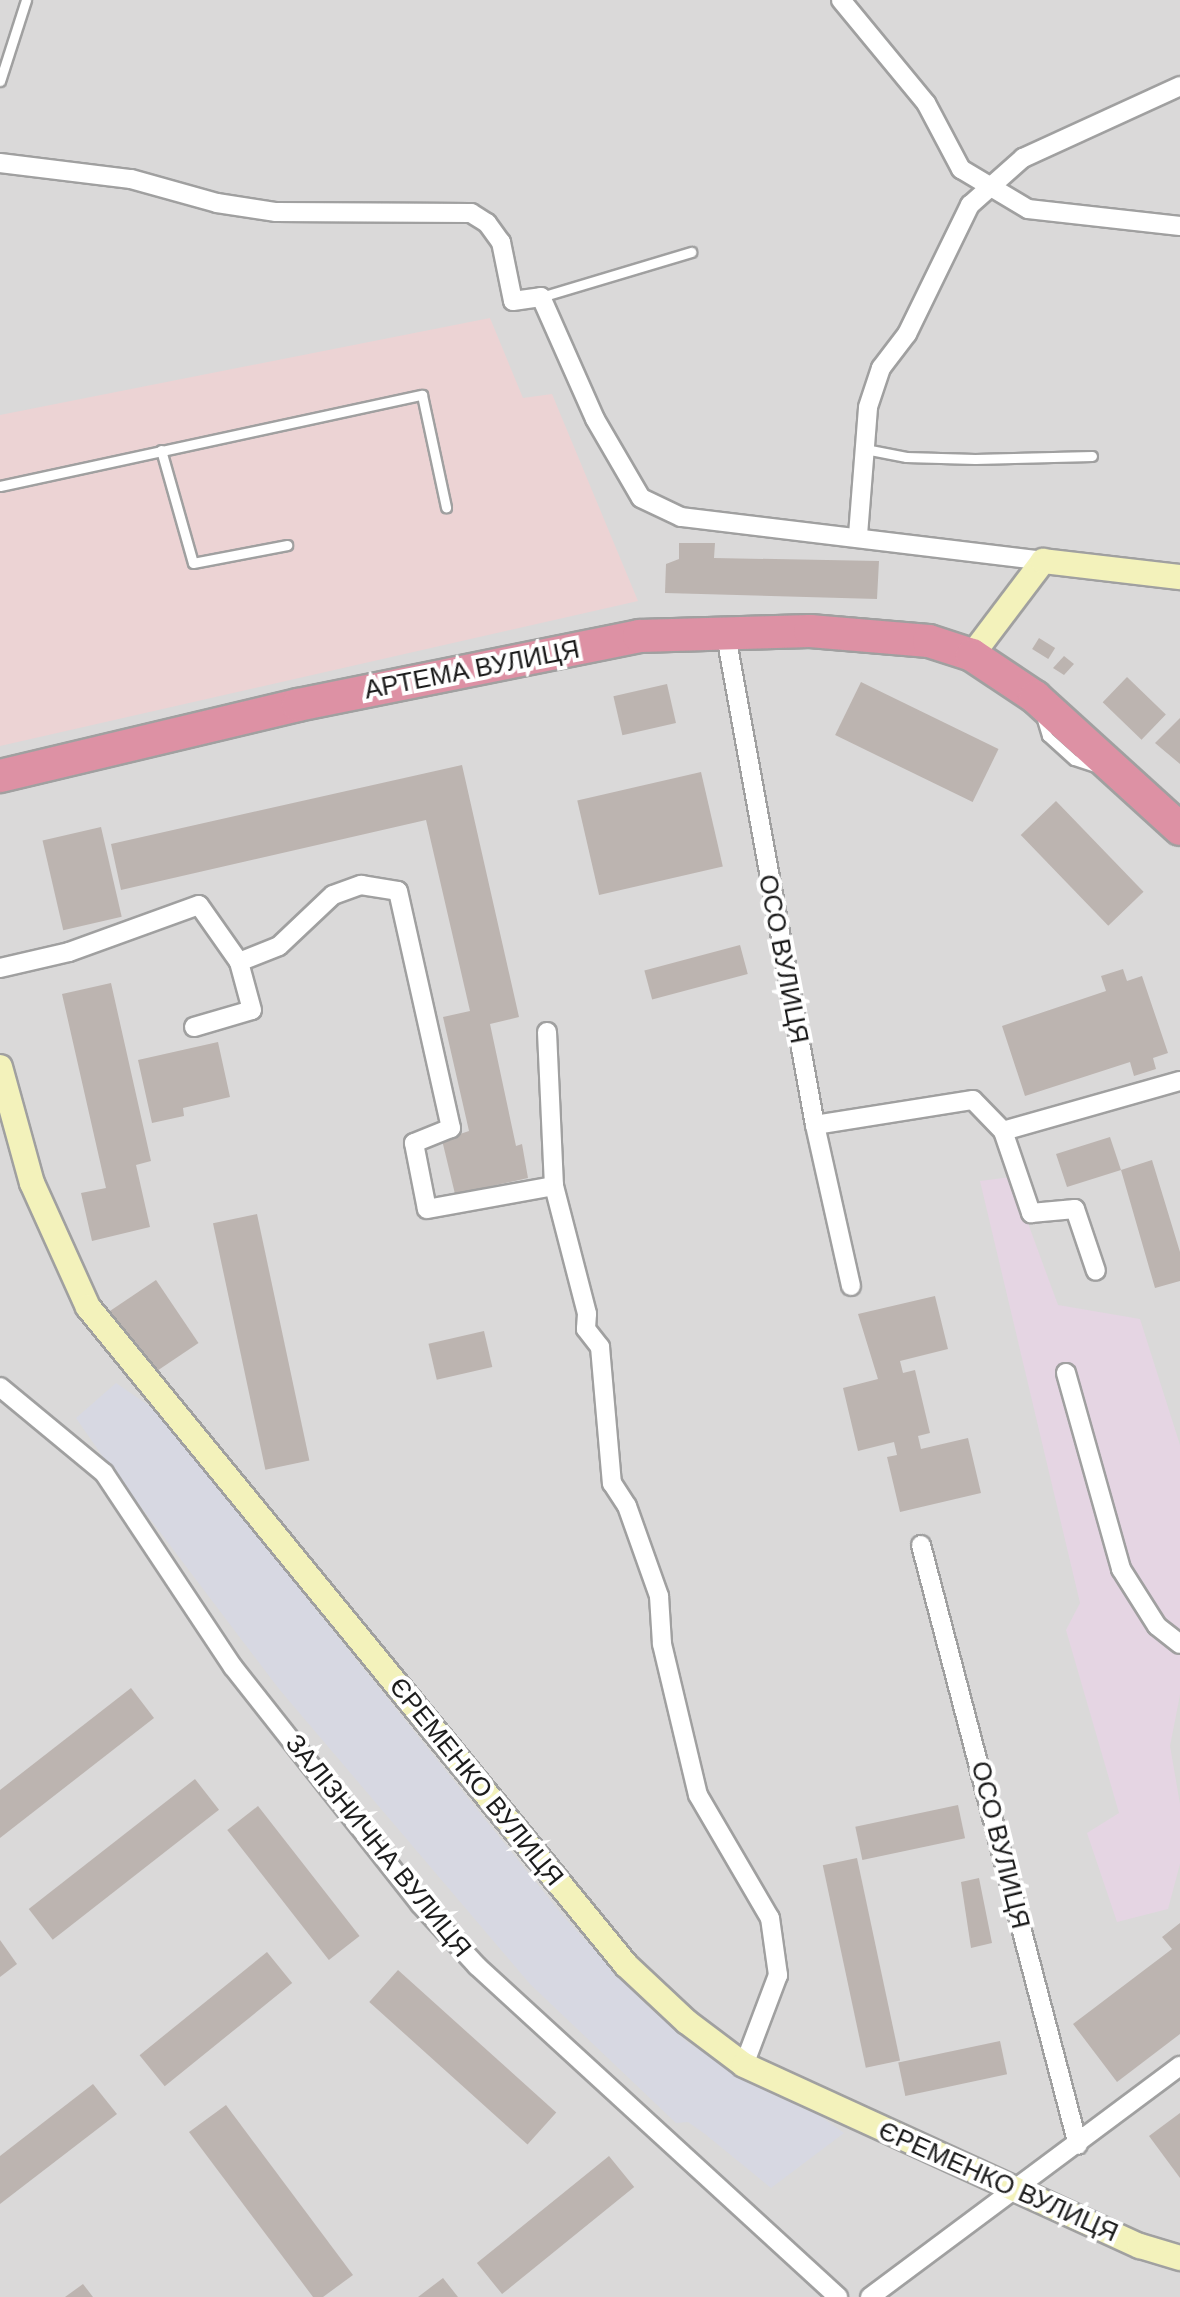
<!DOCTYPE html>
<meta charset="utf-8">
<style>
body{margin:0}
#map{position:relative;width:1180px;height:2297px;overflow:hidden;background:#ece9e3;font-family:"DM Sans",sans-serif}
div>[style]{position:absolute}
.residential>*{inset:0;background:#dad9d9;transform-origin:0 0}
.commercial>*{inset:0;background:#ecd3d4}
.industrial>*{inset:0;background:#e5d5e3}
.plaza>*{inset:0;background:#d7d8e2}
.building>*{inset:0;background:#bcb4b0;transform-origin:0 0}
.roads{filter:drop-shadow(2px 0 #a0a0a0) drop-shadow(-2px 0 #a0a0a0) drop-shadow(0 2px #a0a0a0) drop-shadow(0 -2px #a0a0a0)}
.lane>*{height:9px;margin:-4.5px;padding:0 4.5px;transform-origin:4.5px;border-radius:4.5px;background:#fff}
.street>*{height:18px;margin:-9px;padding:0 9px;transform-origin:9px;border-radius:9px;background:#fff}
.secondary>*{height:24px;margin:-12px;padding:0 12px;transform-origin:12px;border-radius:12px;background:#f3f2bb}
.highway>*{height:32px;margin:-16px;padding:0 16px;transform-origin:16px;border-radius:16px;background:#dd91a4}
span{translate:-50% -50%;white-space:nowrap;text-align:center;line-height:1.15;-webkit-text-stroke:8px #fff;paint-order:stroke}
.street-label{font-size:26px;color:#1c1c1c}
</style>
<div id="map">
<div class="residential">
<i style="left:0;top:0;width:1180px;height:2297px"></i>
</div>
<div class="commercial">
<i style="clip-path:polygon(490px 318px,523px 398px,552px 394px,638px 601px,0 746px,0 415px)"></i>
</div>
<div class="industrial">
<i style="clip-path:polygon(1011px 1177px,1058px 1305px,1140px 1319px,1180px 1445px,1180px 1695px,1170px 1746px,1180px 1804px,1180px 1864px,1168px 1909px,1117px 1922px,1087px 1833px,1119px 1813px,1066px 1630px,1080px 1603px,980px 1181px)"></i>
</div>
<div class="plaza">
<i style="clip-path:polygon(116px 1383px,154px 1409px,564px 1917px,641px 2000px,686px 2041px,751px 2084px,820px 2116px,844px 2133px,771px 2188px,705px 2134px,688px 2122px,676px 2123px,530px 1984px,279px 1689px,103px 1457px,76px 1418px)"></i>
</div>
<div class="building">
<i style="clip-path:polygon(679px 543px,715px 543px,714px 558px,879px 561px,877px 599px,665px 593px,666px 564px,679px 559px)"></i>
<i style="left:1039px;top:638px;width:19px;height:13px;rotate:32deg"></i>
<i style="clip-path:polygon(1064px 656px,1074px 664px,1064px 675px,1053px 668px)"></i>
<i style="left:1127px;top:677px;width:54px;height:35px;rotate:44deg"></i>
<i style="left:861px;top:682px;width:153px;height:59px;rotate:26deg"></i>
<i style="left:667px;top:684px;width:40px;height:55px;rotate:77deg"></i>
<i style="clip-path:polygon(1180px 718px,1180px 764px,1155px 743px)"></i>
<i style="clip-path:polygon(462px 765px,519px 1017px,490px 1024px,516px 1146px,522px 1144px,528px 1178px,455px 1194px,442px 1140px,469px 1131px,443px 1017px,470px 1011px,426px 820px,121px 890px,111px 844px)"></i>
<i style="left:701px;top:772px;width:97px;height:127px;rotate:77deg"></i>
<i style="left:1056px;top:801px;width:126px;height:49px;rotate:46deg"></i>
<i style="left:101px;top:827px;width:92px;height:60px;rotate:77deg"></i>
<i style="left:740px;top:945px;width:30px;height:99px;rotate:75deg"></i>
<i style="clip-path:polygon(1123px 969px,1127px 981px,1142px 976px,1168px 1053px,1153px 1058px,1156px 1069px,1134px 1076px,1130px 1062px,1025px 1096px,1002px 1026px,1106px 991px,1101px 976px)"></i>
<i style="clip-path:polygon(111px 983px,151px 1161px,136px 1165px,150px 1227px,92px 1241px,81px 1193px,106px 1188px,62px 994px)"></i>
<i style="clip-path:polygon(218px 1042px,230px 1097px,183px 1108px,184px 1116px,152px 1123px,138px 1060px)"></i>
<i style="clip-path:polygon(1110px 1137px,1121px 1170px,1152px 1160px,1180px 1252px,1180px 1281px,1155px 1288px,1121px 1170px,1067px 1187px,1056px 1154px)"></i>
<i style="left:257px;top:1214px;width:252px;height:45px;rotate:78deg"></i>
<i style="left:156px;top:1280px;width:76px;height:56px;rotate:56deg"></i>
<i style="clip-path:polygon(935px 1296px,948px 1349px,900px 1361px,903px 1373px,915px 1370px,930px 1433px,918px 1436px,921px 1449px,968px 1438px,981px 1493px,900px 1512px,887px 1457px,897px 1455px,894px 1442px,858px 1451px,843px 1388px,878px 1379px,858px 1314px)"></i>
<i style="left:484px;top:1331px;width:37px;height:57px;rotate:77deg"></i>
<i style="clip-path:polygon(131px 1688px,154px 1718px,0 1838px,0 1790px)"></i>
<i style="left:195px;top:1779px;width:39px;height:211px;rotate:52deg"></i>
<i style="left:958px;top:1805px;width:34px;height:105px;rotate:78deg"></i>
<i style="left:258px;top:1806px;width:165px;height:39px;rotate:52deg"></i>
<i style="left:857px;top:1858px;width:207px;height:35px;rotate:78deg"></i>
<i style="clip-path:polygon(979px 1878px,992px 1943px,971px 1948px,961px 1882px)"></i>
<i style="clip-path:polygon(1180px 1923px,1180px 2034px,1117px 2082px,1073px 2024px,1172px 1949px,1162px 1937px)"></i>
<i style="clip-path:polygon(0 1940px,17px 1964px,0 1977px)"></i>
<i style="left:267px;top:1952px;width:40px;height:164px;rotate:51deg"></i>
<i style="left:398px;top:1970px;width:213px;height:43px;rotate:42deg"></i>
<i style="left:1000px;top:2041px;width:34px;height:104px;rotate:78deg"></i>
<i style="clip-path:polygon(93px 2084px,117px 2114px,0 2204px,0 2156px)"></i>
<i style="clip-path:polygon(226px 2105px,353px 2275px,323px 2297px,313px 2297px,189px 2132px)"></i>
<i style="clip-path:polygon(1180px 2113px,1180px 2178px,1149px 2136px)"></i>
<i style="left:609px;top:2156px;width:40px;height:170px;rotate:51deg"></i>
<i style="clip-path:polygon(443px 2278px,458px 2297px,418px 2297px)"></i>
<i style="clip-path:polygon(83px 2284px,93px 2297px,65px 2297px)"></i>
</div>
<div class="roads">
<div class="lane">
<i style="left:0;top:81px;width:85px;rotate:-72.2deg"></i>
<i style="left:541px;top:297px;width:157px;rotate:-16.7deg"></i>
<i style="left:865px;top:449px;width:42px;rotate:11deg"></i>
<i style="left:906px;top:457px;width:69px;rotate:1.7deg"></i>
<i style="left:975px;top:459px;width:117px;rotate:-1.5deg"></i>
<i style="left:161px;top:450px;width:117px;rotate:74.2deg"></i>
<i style="left:193px;top:563px;width:96px;rotate:-10.8deg"></i>
<i style="left:0;top:486px;width:432px;rotate:-12.2deg"></i>
<i style="left:422px;top:395px;width:115px;rotate:77.9deg"></i>
<i style="left:1041px;top:716px;width:21px;rotate:73deg"></i>
<i style="left:1047px;top:736px;width:36px;rotate:42deg"></i>
<i style="left:1074px;top:760px;width:20px;rotate:18deg"></i>
</div>
<div class="street">
<i style="left:841px;top:0;width:134px;rotate:50.5deg"></i>
<i style="left:926px;top:103px;width:75px;rotate:62.1deg"></i>
<i style="left:961px;top:169px;width:78px;rotate:30.8deg"></i>
<i style="left:1028px;top:209px;width:153px;rotate:6.4deg"></i>
<i style="left:0;top:163px;width:132px;rotate:7deg"></i>
<i style="left:131px;top:179px;width:89px;rotate:15.6deg"></i>
<i style="left:217px;top:203px;width:60px;rotate:8.7deg"></i>
<i style="left:276px;top:212px;width:195px;rotate:0.3deg"></i>
<i style="left:471px;top:213px;width:19px;rotate:32deg"></i>
<i style="left:487px;top:223px;width:24px;rotate:54deg"></i>
<i style="left:501px;top:242px;width:60px;rotate:78.5deg"></i>
<i style="left:513px;top:301px;width:28px;rotate:-8deg"></i>
<i style="left:541px;top:297px;width:133px;rotate:66.1deg"></i>
<i style="left:595px;top:419px;width:91px;rotate:59.8deg"></i>
<i style="left:641px;top:498px;width:44px;rotate:25.4deg"></i>
<i style="left:681px;top:517px;width:365px;rotate:6.9deg"></i>
<i style="left:858px;top:535px;width:128px;rotate:-85.5deg"></i>
<i style="left:868px;top:407px;width:41px;rotate:-71.6deg"></i>
<i style="left:881px;top:368px;width:43px;rotate:-52.6deg"></i>
<i style="left:907px;top:334px;width:144px;rotate:-64deg"></i>
<i style="left:970px;top:205px;width:71px;rotate:-41.6deg"></i>
<i style="left:1023px;top:158px;width:173px;rotate:-24.6deg"></i>
<i style="left:725px;top:630px;width:503px;rotate:79.7deg"></i>
<i style="left:815px;top:1125px;width:165px;rotate:77.4deg"></i>
<i style="left:0;top:968px;width:71px;rotate:-13.1deg"></i>
<i style="left:69px;top:952px;width:138px;rotate:-19.9deg"></i>
<i style="left:199px;top:905px;width:70px;rotate:54.9deg"></i>
<i style="left:194px;top:1027px;width:60px;rotate:-16.3deg"></i>
<i style="left:252px;top:1010px;width:50px;rotate:-105.2deg"></i>
<i style="left:239px;top:962px;width:43px;rotate:-21.8deg"></i>
<i style="left:279px;top:946px;width:74px;rotate:-43.4deg"></i>
<i style="left:333px;top:895px;width:30px;rotate:-20deg"></i>
<i style="left:361px;top:885px;width:37px;rotate:9deg"></i>
<i style="left:398px;top:891px;width:243px;rotate:77.4deg"></i>
<i style="left:451px;top:1128px;width:40px;rotate:158deg"></i>
<i style="left:414px;top:1143px;width:67px;rotate:78.9deg"></i>
<i style="left:427px;top:1209px;width:129px;rotate:-10.3deg"></i>
<i style="left:547px;top:1032px;width:154px;rotate:87.4deg"></i>
<i style="left:554px;top:1186px;width:132px;rotate:75.5deg"></i>
<i style="left:587px;top:1314px;width:15px;rotate:94deg"></i>
<i style="left:586px;top:1329px;width:23px;rotate:52deg"></i>
<i style="left:600px;top:1347px;width:137px;rotate:85deg"></i>
<i style="left:612px;top:1483px;width:27px;rotate:57deg"></i>
<i style="left:627px;top:1506px;width:96px;rotate:70.4deg"></i>
<i style="left:659px;top:1596px;width:48px;rotate:86.4deg"></i>
<i style="left:662px;top:1644px;width:155px;rotate:76.6deg"></i>
<i style="left:698px;top:1795px;width:143px;rotate:59.7deg"></i>
<i style="left:770px;top:1918px;width:58px;rotate:82deg"></i>
<i style="left:778px;top:1975px;width:96px;rotate:110.7deg"></i>
<i style="left:815px;top:1125px;width:160px;rotate:-9deg"></i>
<i style="left:973px;top:1100px;width:43px;rotate:45.9deg"></i>
<i style="left:1003px;top:1131px;width:87px;rotate:71.1deg"></i>
<i style="left:1031px;top:1213px;width:44px;rotate:-5.2deg"></i>
<i style="left:1075px;top:1209px;width:65px;rotate:71.3deg"></i>
<i style="left:1003px;top:1131px;width:184px;rotate:-15.8deg"></i>
<i style="left:1066px;top:1373px;width:204px;rotate:74.3deg"></i>
<i style="left:1121px;top:1569px;width:67px;rotate:57.7deg"></i>
<i style="left:1157px;top:1626px;width:29px;rotate:38deg"></i>
<i style="left:0;top:1387px;width:135px;rotate:39.6deg"></i>
<i style="left:104px;top:1473px;width:233px;rotate:56.4deg"></i>
<i style="left:233px;top:1667px;width:302px;rotate:51.7deg"></i>
<i style="left:420px;top:1904px;width:84px;rotate:47.4deg"></i>
<i style="left:477px;top:1966px;width:490px;rotate:42.5deg"></i>
<i style="left:921px;top:1545px;width:620px;rotate:75.34deg"></i>
<i style="left:870px;top:2297px;width:387px;rotate:-36.7deg"></i>
</div>
<div class="secondary">
<i style="left:972px;top:655px;width:118px;rotate:-52.9deg"></i>
<i style="left:1043px;top:561px;width:138px;rotate:6.7deg"></i>
<i style="left:0;top:1067px;width:120px;rotate:74.6deg"></i>
<i style="left:32px;top:1183px;width:136px;rotate:65.7deg"></i>
<i style="left:88px;top:1307px;width:850px;rotate:50.73deg"></i>
<i style="left:626px;top:1965px;width:83px;rotate:43.1deg"></i>
<i style="left:687px;top:2022px;width:71px;rotate:37deg"></i>
<i style="left:744px;top:2065px;width:435px;rotate:24.6deg"></i>
<i style="left:1140px;top:2246px;width:42px;rotate:16.7deg"></i>
</div>
<div class="highway">
<i style="left:0;top:776px;width:306px;rotate:-13.4deg"></i>
<i style="left:298px;top:705px;width:348px;rotate:-11.4deg"></i>
<i style="left:639px;top:636px;width:171px;rotate:-1.7deg"></i>
<i style="left:810px;top:631px;width:119px;rotate:4.8deg"></i>
<i style="left:929px;top:641px;width:45px;rotate:18deg"></i>
<i style="left:972px;top:655px;width:76px;rotate:33.7deg"></i>
<i style="left:1035px;top:697px;width:196px;rotate:42.3deg"></i>
</div>
</div>
<div class="street-label">
<span style="left:472px;top:670px;rotate:-11deg">АРТЕМА ВУЛИЦЯ</span>
<span style="left:783px;top:959px;rotate:79deg">ОСО ВУЛИЦЯ</span>
<span style="left:476px;top:1782px;rotate:51deg">ЄРЕМЕНКО ВУЛИЦЯ</span>
<span style="left:1000px;top:1845px;rotate:76deg">ОСО ВУЛИЦЯ</span>
<span style="left:378px;top:1846px;rotate:51deg">ЗАЛІЗНИЧНА ВУЛИЦЯ</span>
<span style="left:998px;top:2182px;rotate:24deg">ЄРЕМЕНКО ВУЛИЦЯ</span>
</div>
</div>
